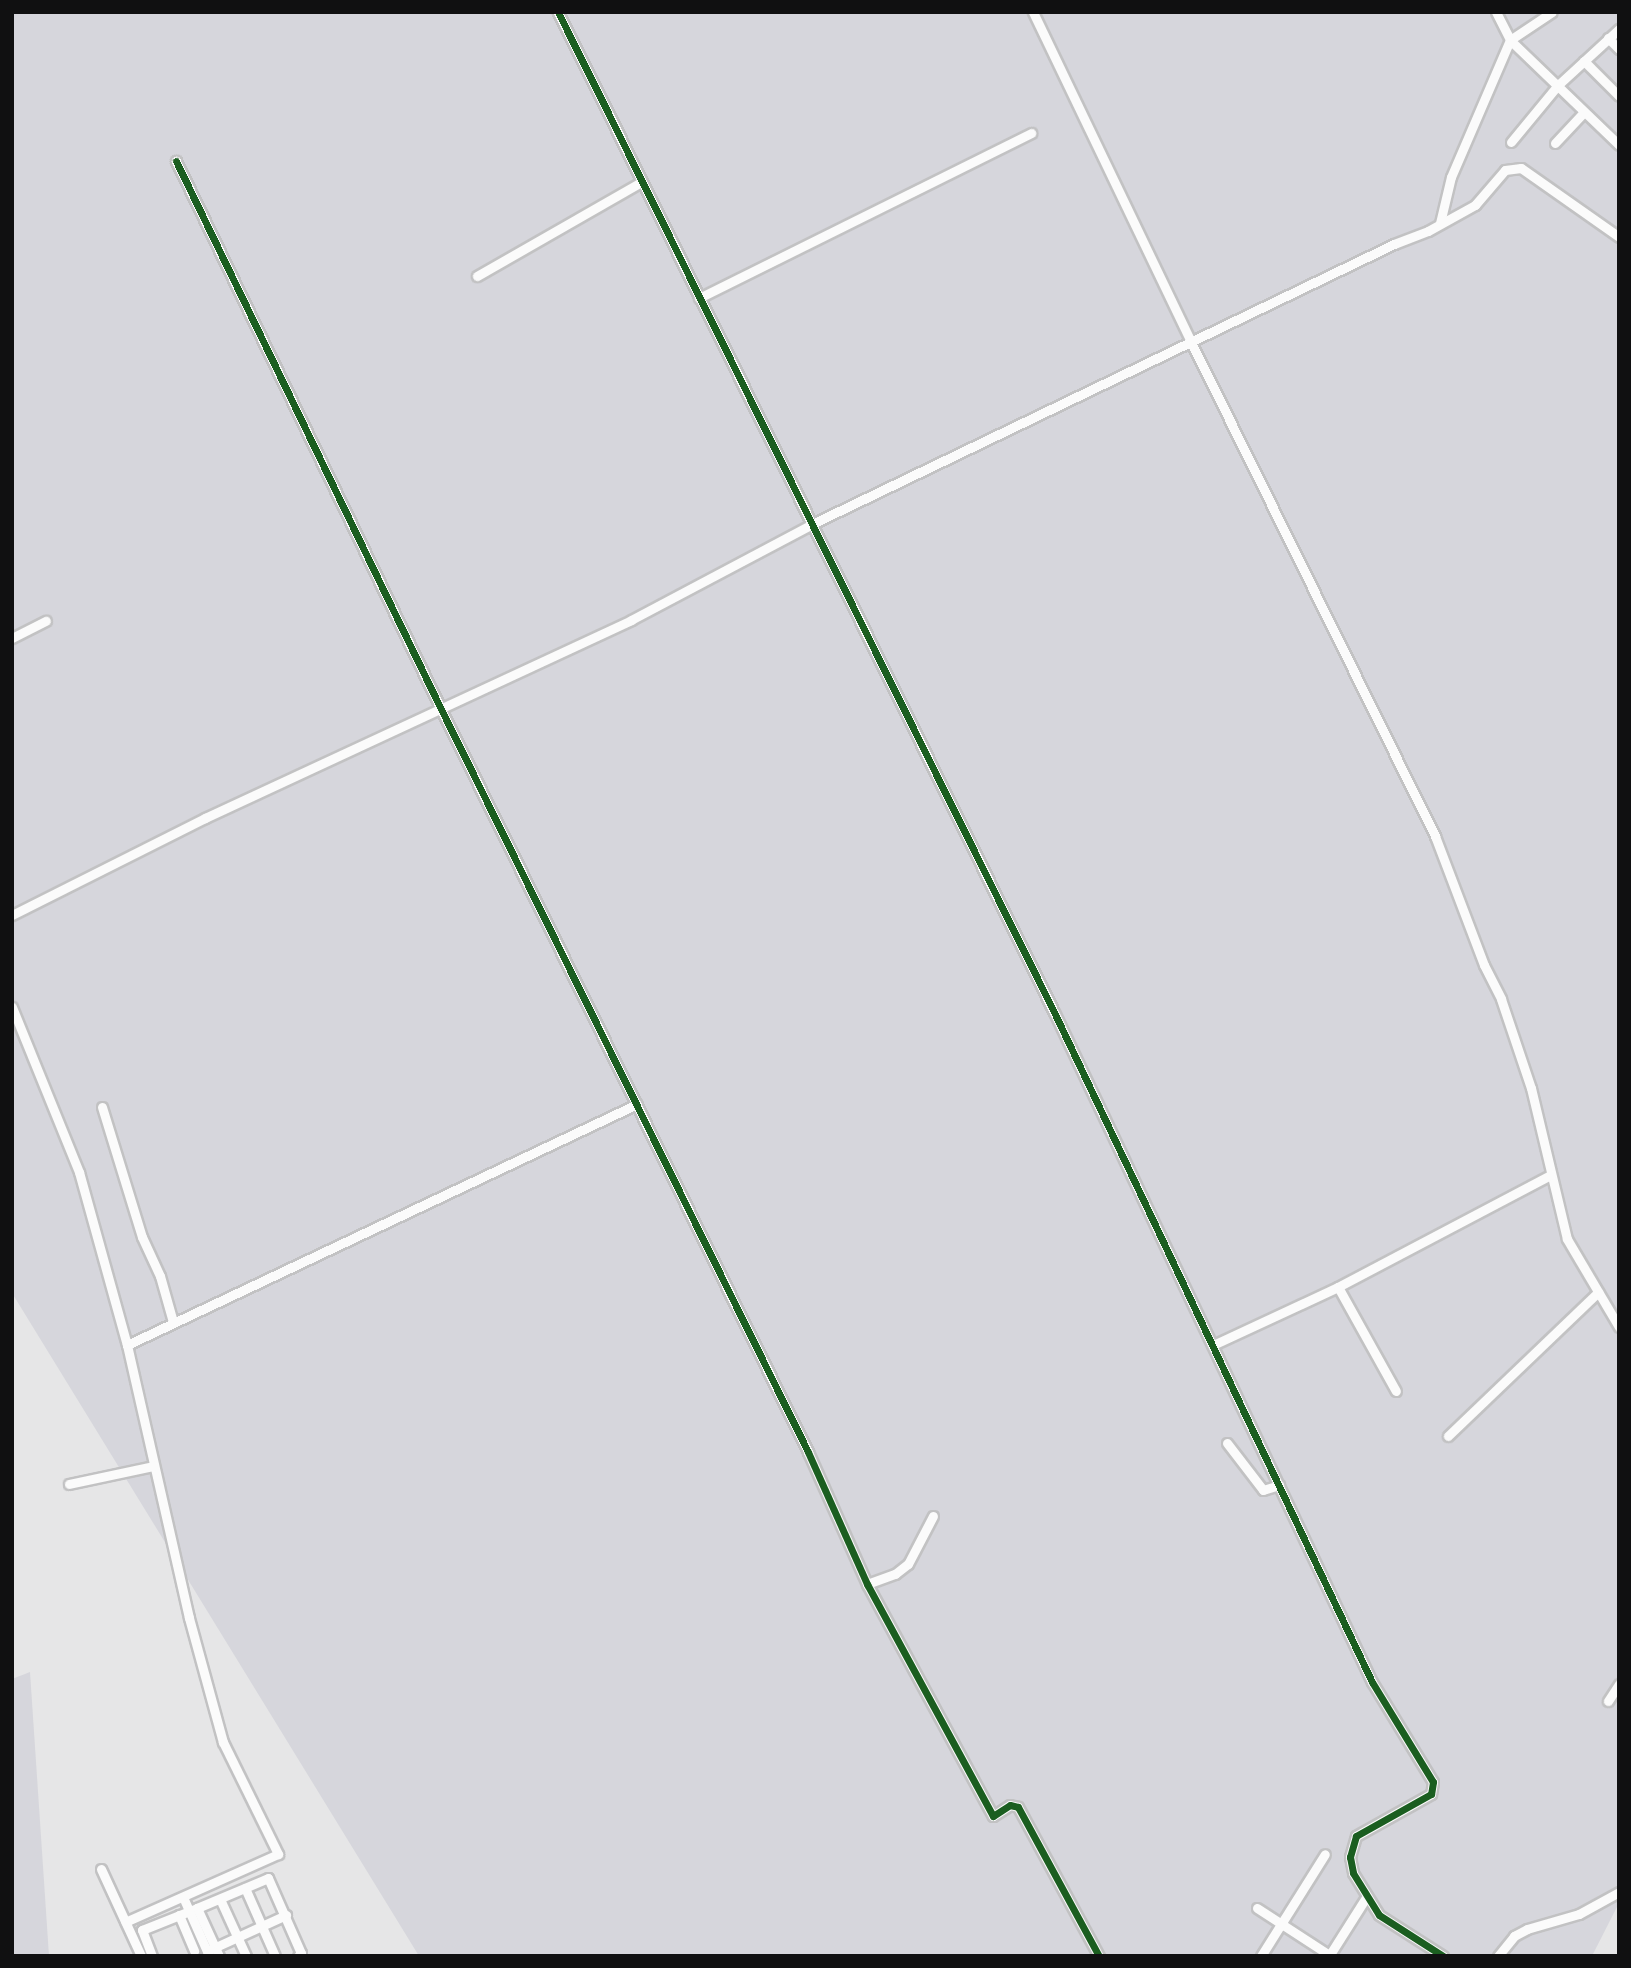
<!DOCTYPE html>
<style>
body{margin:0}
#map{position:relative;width:1631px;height:1968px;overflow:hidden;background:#e6e6e7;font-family:"Fira Sans",sans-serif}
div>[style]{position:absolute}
.built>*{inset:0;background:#d6d6dc}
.roads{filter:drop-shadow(2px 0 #c2c2c3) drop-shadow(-2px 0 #c2c2c3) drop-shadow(0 2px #c2c2c3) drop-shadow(0 -2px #c2c2c3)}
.minor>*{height:9px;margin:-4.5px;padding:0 4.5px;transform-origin:4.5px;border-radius:4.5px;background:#fbfbfb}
.cycleway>*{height:7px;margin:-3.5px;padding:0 3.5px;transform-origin:3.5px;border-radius:3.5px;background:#1b5e20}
span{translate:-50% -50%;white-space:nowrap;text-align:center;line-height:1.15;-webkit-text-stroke:7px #f3f3f5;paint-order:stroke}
.frame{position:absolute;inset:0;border:14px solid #101011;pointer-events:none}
</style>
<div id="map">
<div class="built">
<i style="clip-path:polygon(12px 12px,1619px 12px,1619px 1903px,1592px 1956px,419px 1956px,12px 1293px)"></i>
<i style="clip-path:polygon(30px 1672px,49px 1956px,12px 1956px,12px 1679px)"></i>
</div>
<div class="roads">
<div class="minor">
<i style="left:558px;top:12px;width:1116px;rotate:63.62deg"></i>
<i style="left:1054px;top:1012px;width:742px;rotate:64.61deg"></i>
<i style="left:1372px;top:1682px;width:117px;rotate:58.6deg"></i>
<i style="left:1433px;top:1782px;width:12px;rotate:99deg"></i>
<i style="left:1431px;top:1794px;width:86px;rotate:150.8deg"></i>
<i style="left:1356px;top:1836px;width:22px;rotate:106deg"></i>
<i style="left:1350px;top:1857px;width:16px;rotate:79deg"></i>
<i style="left:1353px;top:1873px;width:49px;rotate:58.2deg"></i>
<i style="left:1379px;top:1915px;width:76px;rotate:32.6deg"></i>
<i style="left:1033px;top:12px;width:366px;rotate:64.4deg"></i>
<i style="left:1191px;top:342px;width:551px;rotate:63.71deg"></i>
<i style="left:1435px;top:836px;width:138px;rotate:69.2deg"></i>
<i style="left:1484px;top:965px;width:38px;rotate:63deg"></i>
<i style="left:1501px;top:999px;width:94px;rotate:71.4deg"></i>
<i style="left:1531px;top:1088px;width:155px;rotate:76.6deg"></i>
<i style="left:1567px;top:1239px;width:102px;rotate:59.4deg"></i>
<i style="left:1496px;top:12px;width:31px;rotate:63deg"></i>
<i style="left:1510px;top:40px;width:151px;rotate:43.9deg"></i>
<i style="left:1608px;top:38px;width:16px;rotate:45deg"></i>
<i style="left:1584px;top:61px;width:49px;rotate:45deg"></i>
<i style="left:1511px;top:142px;width:74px;rotate:-50.5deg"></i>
<i style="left:1558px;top:85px;width:83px;rotate:-42.6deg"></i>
<i style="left:1555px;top:143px;width:42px;rotate:-46.9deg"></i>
<i style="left:176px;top:161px;width:606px;rotate:64.2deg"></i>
<i style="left:440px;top:707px;width:831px;rotate:63.71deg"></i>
<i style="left:808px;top:1452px;width:145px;rotate:65.9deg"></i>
<i style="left:867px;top:1584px;width:264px;rotate:61.5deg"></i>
<i style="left:993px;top:1816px;width:20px;rotate:-33deg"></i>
<i style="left:1010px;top:1805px;width:8px;rotate:14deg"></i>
<i style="left:1018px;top:1807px;width:170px;rotate:61.5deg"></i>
<i style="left:1440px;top:223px;width:47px;rotate:-76.6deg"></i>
<i style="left:1451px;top:177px;width:149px;rotate:-66.7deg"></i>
<i style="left:1510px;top:40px;width:50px;rotate:-33.7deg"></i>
<i style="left:477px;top:276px;width:189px;rotate:-29.8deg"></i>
<i style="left:699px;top:298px;width:371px;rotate:-26.4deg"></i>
<i style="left:12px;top:638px;width:38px;rotate:-27deg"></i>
<i style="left:12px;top:915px;width:216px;rotate:-26.7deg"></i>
<i style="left:205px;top:818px;width:470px;rotate:-24.9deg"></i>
<i style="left:631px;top:620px;width:205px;rotate:-27.9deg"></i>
<i style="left:812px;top:524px;width:646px;rotate:-25.69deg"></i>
<i style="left:1394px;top:244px;width:36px;rotate:-21deg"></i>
<i style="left:1428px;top:231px;width:54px;rotate:-29deg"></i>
<i style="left:1475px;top:205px;width:46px;rotate:-49.4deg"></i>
<i style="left:1505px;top:170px;width:16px;rotate:-7deg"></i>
<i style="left:1521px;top:168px;width:120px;rotate:35.1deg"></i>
<i style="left:12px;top:1007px;width:178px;rotate:67.9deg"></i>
<i style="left:79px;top:1172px;width:180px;rotate:74.5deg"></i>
<i style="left:127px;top:1345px;width:280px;rotate:77.2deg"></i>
<i style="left:189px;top:1618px;width:129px;rotate:74.7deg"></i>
<i style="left:223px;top:1742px;width:125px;rotate:63.8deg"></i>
<i style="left:278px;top:1854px;width:167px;rotate:156deg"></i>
<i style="left:102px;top:1107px;width:136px;rotate:72.9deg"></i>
<i style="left:142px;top:1237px;width:43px;rotate:65.2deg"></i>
<i style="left:160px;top:1276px;width:48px;rotate:74.2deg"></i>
<i style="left:1338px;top:1287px;width:119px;rotate:60.9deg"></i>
<i style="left:127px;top:1345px;width:564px;rotate:-25.29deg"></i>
<i style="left:1213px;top:1345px;width:138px;rotate:-24.9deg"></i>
<i style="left:1338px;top:1287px;width:240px;rotate:-27.8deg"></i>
<i style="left:1448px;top:1436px;width:208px;rotate:-43.8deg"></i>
<i style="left:1227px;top:1443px;width:59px;rotate:52.5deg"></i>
<i style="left:1263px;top:1490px;width:17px;rotate:-17deg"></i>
<i style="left:69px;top:1484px;width:86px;rotate:-12.1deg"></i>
<i style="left:867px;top:1584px;width:30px;rotate:-20deg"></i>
<i style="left:895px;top:1574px;width:16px;rotate:-38deg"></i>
<i style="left:908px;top:1564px;width:54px;rotate:-62.5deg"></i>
<i style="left:1608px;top:1701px;width:20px;rotate:-57deg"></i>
<i style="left:101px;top:1869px;width:96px;rotate:65.3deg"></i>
<i style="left:245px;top:1888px;width:74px;rotate:66.2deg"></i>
<i style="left:183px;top:1897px;width:64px;rotate:66.2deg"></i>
<i style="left:220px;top:1899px;width:63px;rotate:65.5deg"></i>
<i style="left:1257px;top:1908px;width:88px;rotate:33deg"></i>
<i style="left:179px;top:1915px;width:39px;rotate:67deg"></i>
<i style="left:207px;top:1951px;width:87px;rotate:-24.5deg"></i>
<i style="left:152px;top:1956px;width:28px;rotate:-111deg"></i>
<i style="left:142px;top:1930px;width:59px;rotate:-21.8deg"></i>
<i style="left:219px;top:1956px;width:53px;rotate:-114.6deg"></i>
<i style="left:197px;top:1908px;width:77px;rotate:-22.9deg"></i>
<i style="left:268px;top:1878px;width:82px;rotate:66.3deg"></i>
<i style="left:301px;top:1953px;width:4px;rotate:135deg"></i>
<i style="left:1261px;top:1956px;width:120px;rotate:-57.9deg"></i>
<i style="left:1329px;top:1956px;width:71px;rotate:-57.7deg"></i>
<i style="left:1498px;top:1956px;width:26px;rotate:-51deg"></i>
<i style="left:1514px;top:1936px;width:15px;rotate:-28deg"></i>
<i style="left:1527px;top:1929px;width:54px;rotate:-16.1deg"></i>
<i style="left:1579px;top:1914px;width:46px;rotate:-28.8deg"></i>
</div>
</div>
<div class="cycleway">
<i style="left:558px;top:12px;width:1116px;rotate:63.62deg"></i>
<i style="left:1054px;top:1012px;width:742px;rotate:64.61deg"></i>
<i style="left:1372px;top:1682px;width:117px;rotate:58.6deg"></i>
<i style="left:1433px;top:1782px;width:12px;rotate:99deg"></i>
<i style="left:1431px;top:1794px;width:86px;rotate:150.8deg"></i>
<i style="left:1356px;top:1836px;width:22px;rotate:106deg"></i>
<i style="left:1350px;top:1857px;width:16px;rotate:79deg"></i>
<i style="left:1353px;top:1873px;width:49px;rotate:58.2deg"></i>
<i style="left:1379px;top:1915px;width:76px;rotate:32.6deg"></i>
<i style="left:176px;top:161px;width:606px;rotate:64.2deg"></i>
<i style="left:440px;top:707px;width:831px;rotate:63.71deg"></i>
<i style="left:808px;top:1452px;width:145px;rotate:65.9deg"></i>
<i style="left:867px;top:1584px;width:264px;rotate:61.5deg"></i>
<i style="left:993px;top:1816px;width:20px;rotate:-33deg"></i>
<i style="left:1010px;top:1805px;width:8px;rotate:14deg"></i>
<i style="left:1018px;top:1807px;width:170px;rotate:61.5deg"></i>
</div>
<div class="frame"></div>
</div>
